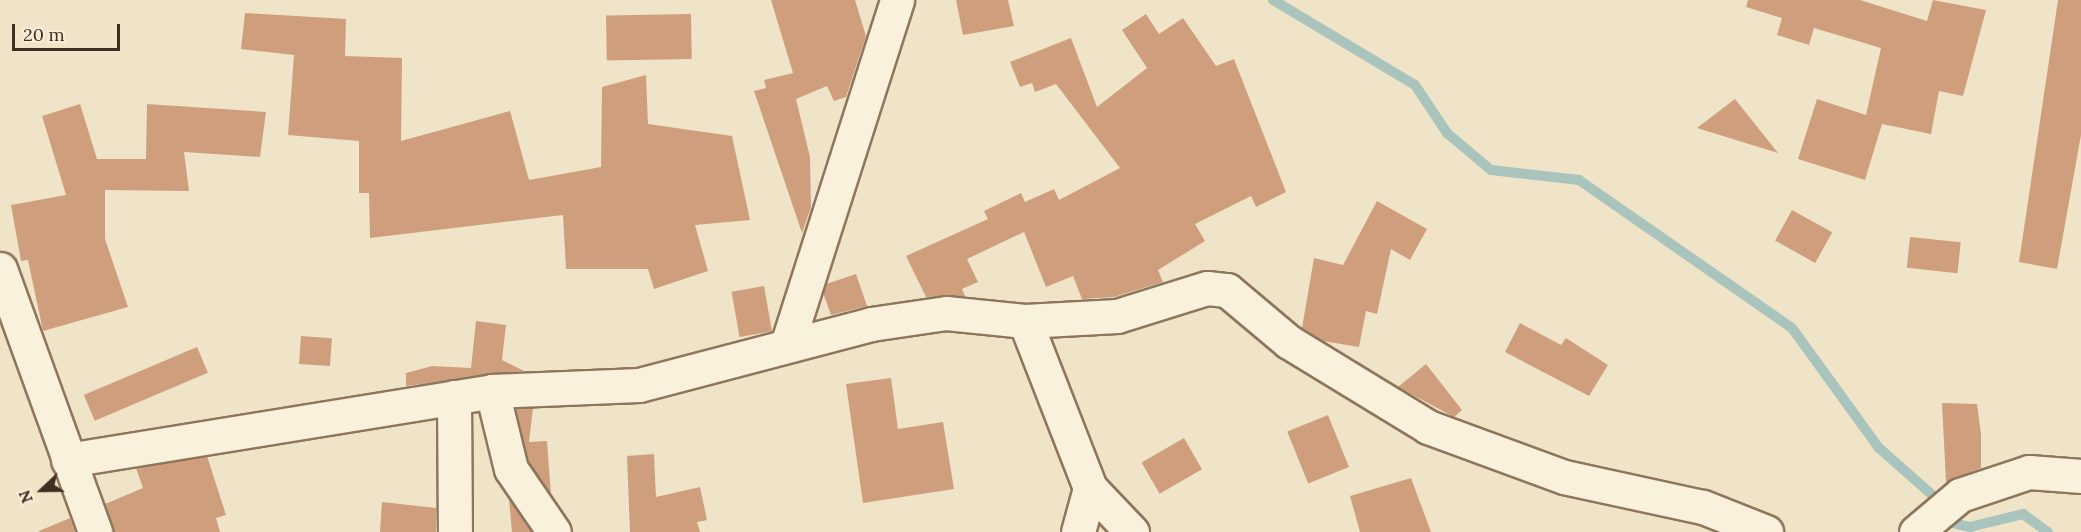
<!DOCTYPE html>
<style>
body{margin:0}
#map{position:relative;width:2081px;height:532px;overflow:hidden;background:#f0e4c8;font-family:Lora,serif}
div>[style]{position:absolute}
.stream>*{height:10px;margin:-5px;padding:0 5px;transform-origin:5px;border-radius:5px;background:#a9c4bc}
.building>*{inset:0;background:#cf9f7d;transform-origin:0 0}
.roads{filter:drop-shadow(2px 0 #8d765c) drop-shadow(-2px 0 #8d765c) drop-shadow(0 2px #8d765c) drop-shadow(0 -2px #8d765c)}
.minor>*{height:33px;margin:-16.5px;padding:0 16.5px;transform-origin:16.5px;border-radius:16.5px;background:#faf1dc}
span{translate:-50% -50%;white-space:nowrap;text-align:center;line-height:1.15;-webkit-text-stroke:5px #f7eed8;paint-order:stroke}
.north{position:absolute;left:12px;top:460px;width:60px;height:60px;-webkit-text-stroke:4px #f7eed8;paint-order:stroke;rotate:248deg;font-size:16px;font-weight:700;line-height:24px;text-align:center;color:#3d2e20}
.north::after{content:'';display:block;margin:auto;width:21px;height:27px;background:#3d2e20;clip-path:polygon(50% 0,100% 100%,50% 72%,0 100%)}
.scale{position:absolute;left:12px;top:24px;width:108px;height:27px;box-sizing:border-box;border:3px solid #3d2e20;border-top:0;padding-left:8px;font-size:18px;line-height:21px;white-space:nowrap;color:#3d2e20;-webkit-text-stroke:4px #f7eed8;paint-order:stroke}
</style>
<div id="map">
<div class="stream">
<i style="left:1273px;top:0;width:165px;rotate:30.9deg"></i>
<i style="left:1415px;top:85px;width:58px;rotate:56.3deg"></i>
<i style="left:1447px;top:133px;width:57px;rotate:40.1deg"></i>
<i style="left:1491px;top:170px;width:89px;rotate:6.5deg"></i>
<i style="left:1579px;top:180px;width:259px;rotate:34.8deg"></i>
<i style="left:1792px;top:328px;width:148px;rotate:54.1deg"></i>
<i style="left:1879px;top:448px;width:79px;rotate:41.4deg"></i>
<i style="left:1948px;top:522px;width:23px;rotate:13deg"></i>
<i style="left:1970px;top:527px;width:55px;rotate:-13.8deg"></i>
<i style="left:2023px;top:514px;width:31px;rotate:36deg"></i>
</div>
<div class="building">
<i style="clip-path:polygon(771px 0,855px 0,866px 36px,846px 97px,834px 101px,827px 86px,796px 99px,810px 157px,811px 207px,802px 233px,754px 91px,766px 88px,764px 80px,793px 73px)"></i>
<i style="clip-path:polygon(956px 0,1008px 0,1014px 26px,963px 35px)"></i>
<i style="clip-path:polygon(1748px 0,1860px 0,1927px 21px,1933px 0,1986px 10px,1963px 96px,1939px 91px,1931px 134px,1882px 124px,1865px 180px,1798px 159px,1817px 99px,1866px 115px,1881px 48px,1814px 28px,1809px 45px,1777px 35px,1782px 18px,1746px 7px)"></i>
<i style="clip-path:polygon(2058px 0,2081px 0,2081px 135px,2057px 269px,2019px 262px)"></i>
<i style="clip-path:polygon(245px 13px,346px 19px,345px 56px,402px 58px,401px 141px,510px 111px,529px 180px,601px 167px,602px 87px,646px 75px,648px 124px,732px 136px,750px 220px,695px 225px,708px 271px,654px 289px,648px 269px,566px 269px,563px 215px,370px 238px,369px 193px,359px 193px,359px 141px,288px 135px,294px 55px,241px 49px)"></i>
<i style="left:691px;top:14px;width:45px;height:85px;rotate:89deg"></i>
<i style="clip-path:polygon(1146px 14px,1159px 34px,1183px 18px,1216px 66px,1234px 59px,1286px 192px,1256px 207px,1251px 196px,1195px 224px,1205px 241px,1158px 270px,1163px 282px,1114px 297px,1082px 299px,1073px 276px,1046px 287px,1024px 232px,967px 259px,978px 282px,962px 289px,965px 296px,926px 297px,906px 256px,988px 219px,984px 211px,1021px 193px,1025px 202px,1054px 189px,1059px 200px,1120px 168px,1056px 84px,1035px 92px,1032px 83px,1020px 87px,1010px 62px,1071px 38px,1097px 107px,1147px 68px,1122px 30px)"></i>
<i style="clip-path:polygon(1735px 99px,1778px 153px,1697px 128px)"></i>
<i style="clip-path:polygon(80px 104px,97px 159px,146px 159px,147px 104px,266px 112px,260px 157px,184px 152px,189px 191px,105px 190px,105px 239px,128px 307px,43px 331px,28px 260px,21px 261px,11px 205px,66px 195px,42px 116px)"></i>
<i style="clip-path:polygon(1377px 201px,1427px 229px,1410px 260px,1391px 249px,1377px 314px,1366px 311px,1359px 347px,1323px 341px,1302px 328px,1314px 258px,1343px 265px)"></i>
<i style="left:1792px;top:210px;width:46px;height:35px;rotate:29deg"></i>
<i style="left:1910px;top:237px;width:51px;height:31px;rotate:6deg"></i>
<i style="clip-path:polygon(856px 274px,867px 306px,831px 315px,823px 293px,826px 284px)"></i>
<i style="left:764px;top:286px;width:46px;height:33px;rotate:80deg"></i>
<i style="clip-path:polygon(476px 321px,506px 325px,502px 360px,524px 371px,406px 386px,406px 373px,432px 366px,471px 368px)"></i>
<i style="clip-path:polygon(1520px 323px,1561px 345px,1566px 338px,1608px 365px,1589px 396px,1505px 352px)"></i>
<i style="left:301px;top:336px;width:31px;height:28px;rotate:4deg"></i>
<i style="left:197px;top:347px;width:28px;height:123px;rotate:67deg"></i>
<i style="clip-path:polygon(1426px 364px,1462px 410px,1454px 417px,1398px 387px)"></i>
<i style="clip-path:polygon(891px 378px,898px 429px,943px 422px,954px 489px,863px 503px,846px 384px)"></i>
<i style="clip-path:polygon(1942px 403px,1977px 404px,1981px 434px,1981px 468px,1946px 482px)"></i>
<i style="clip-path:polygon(533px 408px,529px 442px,547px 441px,551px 495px,528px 461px,516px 409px)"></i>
<i style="left:1328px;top:415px;width:56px;height:44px;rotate:68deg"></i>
<i style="left:1184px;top:438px;width:36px;height:49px;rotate:60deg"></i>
<i style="clip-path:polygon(654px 454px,656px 497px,700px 487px,707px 520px,697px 522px,700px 532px,630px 532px,627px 456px)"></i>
<i style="clip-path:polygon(207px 456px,226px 515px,216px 518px,220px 532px,113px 532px,105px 504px,143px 488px,136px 468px)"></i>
<i style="clip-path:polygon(1411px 478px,1431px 532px,1360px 532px,1350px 496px)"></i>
<i style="clip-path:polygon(509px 499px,531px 532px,512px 532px)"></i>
<i style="clip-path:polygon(382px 502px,436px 508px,436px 532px,380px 532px)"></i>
<i style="clip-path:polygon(70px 518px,75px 532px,39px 532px,39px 531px)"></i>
</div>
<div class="roads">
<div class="minor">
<i style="left:0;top:269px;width:280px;rotate:70.1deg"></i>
<i style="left:1025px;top:321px;width:92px;rotate:-3.1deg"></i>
<i style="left:1117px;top:316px;width:94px;rotate:-17.3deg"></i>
<i style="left:1207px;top:288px;width:20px;rotate:6deg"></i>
<i style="left:1227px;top:290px;width:81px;rotate:40deg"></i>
<i style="left:1289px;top:342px;width:163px;rotate:31.4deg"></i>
<i style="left:1428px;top:427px;width:145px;rotate:20.2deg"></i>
<i style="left:1564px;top:477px;width:142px;rotate:12.2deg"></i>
<i style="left:1703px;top:507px;width:68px;rotate:21.6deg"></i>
<i style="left:787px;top:345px;width:362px;rotate:-72.3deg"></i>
<i style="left:492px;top:391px;width:80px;rotate:76.3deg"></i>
<i style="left:511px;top:469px;width:76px;rotate:55.7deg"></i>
<i style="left:454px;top:397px;width:135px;rotate:89.6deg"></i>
<i style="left:68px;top:460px;width:430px;rotate:-9.2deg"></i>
<i style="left:492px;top:391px;width:147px;rotate:-2.3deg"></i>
<i style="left:639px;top:385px;width:240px;rotate:-14.7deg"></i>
<i style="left:871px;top:324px;width:76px;rotate:-8.3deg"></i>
<i style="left:946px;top:313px;width:79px;rotate:5.8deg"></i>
<i style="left:1025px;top:321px;width:179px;rotate:68.7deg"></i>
<i style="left:1090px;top:488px;width:61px;rotate:46.3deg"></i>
<i style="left:1078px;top:532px;width:46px;rotate:-74.7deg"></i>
<i style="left:1916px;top:532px;width:57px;rotate:-40.1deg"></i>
<i style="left:1960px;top:495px;width:73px;rotate:-18.4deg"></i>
<i style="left:2029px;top:472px;width:52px;rotate:4.4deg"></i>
</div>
</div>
<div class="north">N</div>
<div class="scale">20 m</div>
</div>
